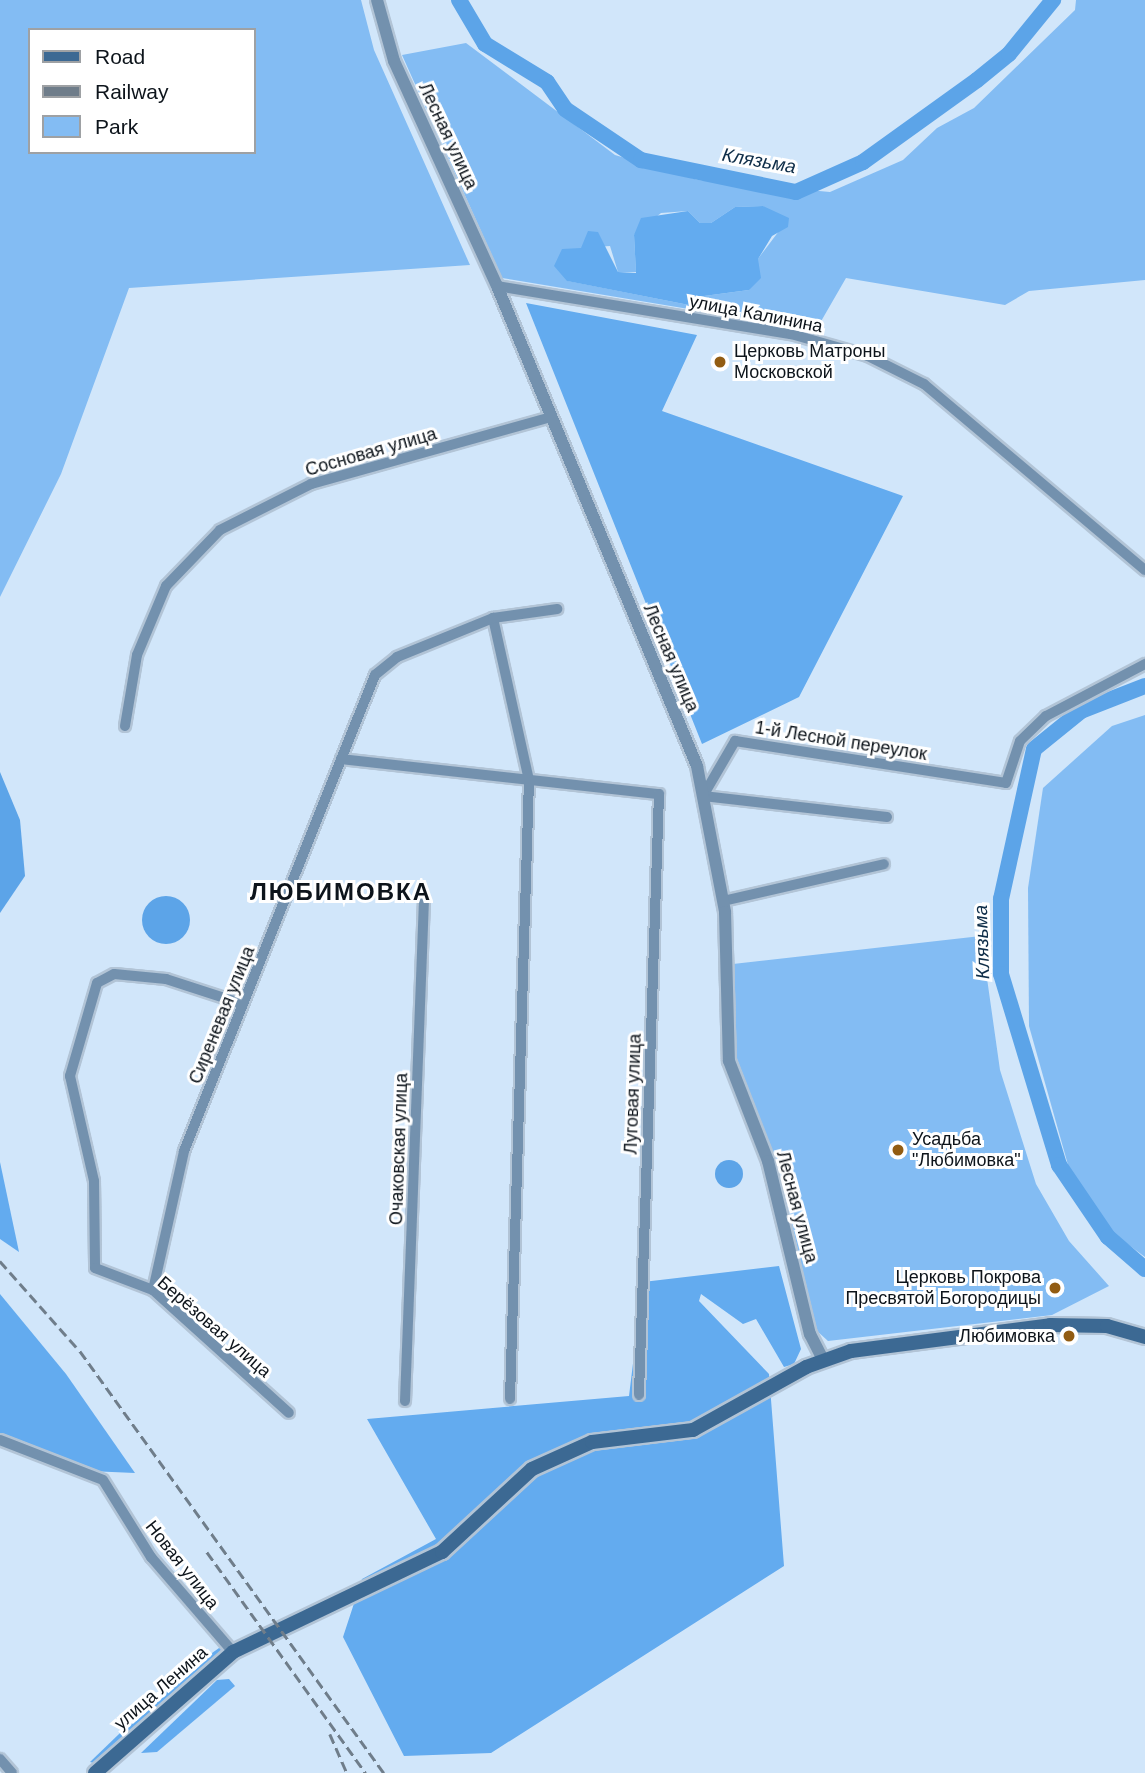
<!DOCTYPE html>
<meta charset="utf-8">
<style>
body{margin:0}
#map{position:relative;width:1145px;height:1773px;overflow:hidden;background:#d1e6fa;font-family:Arial,sans-serif}
div>[style]{position:absolute}
.green>*{inset:0;background:#83bcf3}
.forest>*{inset:0;background:#63abef}
.water>*{inset:0;background:#5ca4e8}
.round{border-radius:50%}
.river>*{height:16px;margin:-8px;padding:0 8px;transform-origin:8px;border-radius:8px;background:#5ca4e8}
.roads{filter:drop-shadow(2px 0 #b2c4d6) drop-shadow(-2px 0 #b2c4d6) drop-shadow(0 2px #b2c4d6) drop-shadow(0 -2px #b2c4d6)}
.minor>*{height:10px;margin:-5px;padding:0 5px;transform-origin:5px;border-radius:5px;background:#7391ae}
.tertiary>*{height:12px;margin:-6px;padding:0 6px;transform-origin:6px;border-radius:6px;background:#7391ae}
.secondary>*{height:14px;margin:-7px;padding:0 7px;transform-origin:7px;border-radius:7px;background:#3c6993}
.rail>*{height:2.5px;margin-top:-1.25px;transform-origin:0;background:repeating-linear-gradient(90deg,#6f7d8a 0 10px,transparent 0 15px)}
.dots>*{width:19px;height:19px;translate:-50% -50%;box-sizing:border-box;border:4px solid #fff;border-radius:50%}
span{translate:-50% -50%;white-space:nowrap;text-align:center;line-height:1.15;-webkit-text-stroke:6px #fff;paint-order:stroke}
.street-label{font-size:18px;color:#0d141b}
.poi-label{font-size:18px;color:#0d141b}
.left{translate:0 -50%;text-align:left}
.right{translate:-100% -50%;text-align:right}
.water-label{font-size:19px;color:#0e2d48;font-style:italic}
.district-label{font-size:24px;color:#0d141b;font-weight:700;letter-spacing:2px}
.legend{position:absolute;left:28px;top:28px;width:228px;height:126px;box-sizing:border-box;background:#fff;border:2px solid #9ea1a4;margin:0;padding:9px 12px;list-style:none;font-size:21px;color:#0d141b}
.legend li{display:flex;align-items:center;gap:14px;height:35px}
.legend b{width:35px;border:2px solid #9ea1a4}
</style>
<div id="map">
<div class="green">
<i style="clip-path:polygon(evenodd,0 0,361px 0,374px 50px,470px 265px,129px 288px,61px 474px,0 597px,0 0,30px 30px,254px 30px,254px 152px,30px 152px,30px 30px)"></i>
<i style="clip-path:polygon(evenodd,1076px 0,1145px 0,1145px 280px,1029px 291px,1005px 305px,846px 278px,816px 330px,502px 278px,402px 55px,466px 43px,615px 155px,698px 180px,830px 192px,903px 160px,937px 128px,974px 108px,1075px 10px,1076px 0,763px 206px,779px 231px,757px 260px,749px 290px,704px 296px,689px 305px,568px 281px,562px 273px,581px 248px,610px 246px,618px 272px,636px 272px,634px 235px,661px 213px,688px 211px,700px 223px,711px 223px,735px 207px,763px 206px)"></i>
<i style="clip-path:polygon(1145px 715px,1145px 1257px,1110px 1231px,1070px 1172px,1029px 1026px,1028px 888px,1043px 788px,1112px 726px)"></i>
<i style="clip-path:polygon(981px 936px,1000px 1070px,1036px 1184px,1069px 1241px,1109px 1286px,1052px 1315px,828px 1341px,816px 1330px,780px 1171px,735px 1054px,733px 964px)"></i>
</div>
<div class="forest">
<i style="clip-path:polygon(763px 206px,789px 218px,788px 227px,772px 236px,758px 259px,761px 278px,749px 290px,704px 296px,689px 305px,567px 281px,554px 266px,562px 249px,581px 248px,588px 231px,598px 232px,618px 272px,636px 273px,634px 235px,641px 218px,688px 211px,700px 223px,711px 223px,735px 207px)"></i>
<i style="clip-path:polygon(526px 303px,697px 335px,662px 411px,903px 496px,799px 697px,702px 744px)"></i>
<i style="clip-path:polygon(0 1162px,19px 1252px,0 1239px)"></i>
<i style="clip-path:polygon(779px 1266px,801px 1349px,794px 1364px,784px 1367px,756px 1319px,743px 1324px,701px 1294px,699px 1301px,769px 1374px,784px 1566px,491px 1753px,404px 1756px,343px 1637px,362px 1579px,436px 1539px,367px 1419px,629px 1396px,643px 1282px)"></i>
<i style="clip-path:polygon(0 1294px,66px 1374px,135px 1473px,66px 1470px,0 1445px)"></i>
<i style="clip-path:polygon(219px 1648px,227px 1650px,101px 1765px,90px 1762px,176px 1679px)"></i>
<i style="clip-path:polygon(229px 1679px,235px 1686px,157px 1752px,141px 1753px,217px 1680px)"></i>
</div>
<div class="water">
<i style="clip-path:polygon(0 772px,20px 820px,25px 876px,0 913px)"></i>
<i class="round" style="left:142px;top:896px;width:48px;height:48px"></i>
<i class="round" style="left:715px;top:1160px;width:28px;height:28px"></i>
</div>
<div class="river">
<i style="left:459px;top:0;width:51px;rotate:59.4deg"></i>
<i style="left:485px;top:44px;width:73px;rotate:31.5deg"></i>
<i style="left:547px;top:82px;width:32px;rotate:56deg"></i>
<i style="left:565px;top:109px;width:92px;rotate:33.9deg"></i>
<i style="left:641px;top:160px;width:158px;rotate:11.7deg"></i>
<i style="left:796px;top:192px;width:73px;rotate:-24.1deg"></i>
<i style="left:863px;top:162px;width:140px;rotate:-35.7deg"></i>
<i style="left:977px;top:80px;width:41px;rotate:-39.1deg"></i>
<i style="left:1009px;top:54px;width:70px;rotate:-50.8deg"></i>
<i style="left:1145px;top:686px;width:69px;rotate:158.7deg"></i>
<i style="left:1081px;top:711px;width:60px;rotate:141deg"></i>
<i style="left:1034px;top:749px;width:154px;rotate:102.4deg"></i>
<i style="left:1001px;top:899px;width:75px;rotate:90deg"></i>
<i style="left:1001px;top:974px;width:200px;rotate:73.1deg"></i>
<i style="left:1059px;top:1165px;width:87px;rotate:55.8deg"></i>
<i style="left:1108px;top:1237px;width:49px;rotate:40.9deg"></i>
</div>
<div class="roads">
<div class="minor">
<i style="left:497px;top:286px;width:298px;rotate:9.3deg"></i>
<i style="left:791px;top:334px;width:80px;rotate:15.9deg"></i>
<i style="left:868px;top:356px;width:63px;rotate:26.6deg"></i>
<i style="left:924px;top:384px;width:289px;rotate:40.1deg"></i>
<i style="left:493px;top:618px;width:166px;rotate:77.5deg"></i>
<i style="left:529px;top:780px;width:619px;rotate:91.76deg"></i>
<i style="left:125px;top:726px;width:72px;rotate:-80.4deg"></i>
<i style="left:137px;top:655px;width:75px;rotate:-67.2deg"></i>
<i style="left:166px;top:586px;width:78px;rotate:-46deg"></i>
<i style="left:220px;top:530px;width:102px;rotate:-26.8deg"></i>
<i style="left:311px;top:484px;width:249px;rotate:-15.6deg"></i>
<i style="left:341px;top:759px;width:320px;rotate:6.3deg"></i>
<i style="left:659px;top:794px;width:601px;rotate:91.91deg"></i>
<i style="left:887px;top:817px;width:185px;rotate:-173.5deg"></i>
<i style="left:703px;top:796px;width:64px;rotate:-59.8deg"></i>
<i style="left:735px;top:741px;width:274px;rotate:8.8deg"></i>
<i style="left:1006px;top:783px;width:44px;rotate:-71.6deg"></i>
<i style="left:1020px;top:741px;width:36px;rotate:-44deg"></i>
<i style="left:1046px;top:716px;width:112px;rotate:-27.7deg"></i>
<i style="left:723px;top:901px;width:165px;rotate:-12.9deg"></i>
<i style="left:243px;top:1004px;width:81px;rotate:-162deg"></i>
<i style="left:166px;top:979px;width:52px;rotate:-174.5deg"></i>
<i style="left:114px;top:974px;width:19px;rotate:152deg"></i>
<i style="left:97px;top:983px;width:97px;rotate:106.2deg"></i>
<i style="left:70px;top:1076px;width:108px;rotate:77.1deg"></i>
<i style="left:94px;top:1181px;width:87px;rotate:89.3deg"></i>
<i style="left:95px;top:1268px;width:62px;rotate:20.8deg"></i>
<i style="left:153px;top:1290px;width:183px;rotate:42.1deg"></i>
<i style="left:153px;top:1290px;width:142px;rotate:-77.4deg"></i>
<i style="left:184px;top:1151px;width:513px;rotate:-68.14deg"></i>
<i style="left:375px;top:675px;width:28px;rotate:-39deg"></i>
<i style="left:397px;top:657px;width:104px;rotate:-22.1deg"></i>
<i style="left:493px;top:618px;width:65px;rotate:-8deg"></i>
<i style="left:405px;top:1401px;width:502px;rotate:-87.83deg"></i>
<i style="left:0;top:1440px;width:110px;rotate:21.2deg"></i>
<i style="left:103px;top:1480px;width:91px;rotate:58.1deg"></i>
<i style="left:151px;top:1557px;width:125px;rotate:49.2deg"></i>
<i style="left:0;top:1759px;width:18px;rotate:49deg"></i>
</div>
<div class="tertiary">
<i style="left:377px;top:0;width:63px;rotate:74.4deg"></i>
<i style="left:394px;top:61px;width:247px;rotate:65.4deg"></i>
<i style="left:497px;top:286px;width:520px;rotate:67.38deg"></i>
<i style="left:697px;top:766px;width:149px;rotate:79.1deg"></i>
<i style="left:725px;top:912px;width:149px;rotate:88.5deg"></i>
<i style="left:729px;top:1061px;width:107px;rotate:68.7deg"></i>
<i style="left:768px;top:1161px;width:178px;rotate:76.4deg"></i>
<i style="left:810px;top:1334px;width:28px;rotate:63deg"></i>
</div>
<div class="secondary">
<i style="left:95px;top:1773px;width:184px;rotate:-41.2deg"></i>
<i style="left:233px;top:1652px;width:232px;rotate:-25.6deg"></i>
<i style="left:442px;top:1552px;width:122px;rotate:-42.7deg"></i>
<i style="left:532px;top:1469px;width:66px;rotate:-24.2deg"></i>
<i style="left:592px;top:1442px;width:102px;rotate:-6.8deg"></i>
<i style="left:693px;top:1430px;width:129px;rotate:-29.1deg"></i>
<i style="left:806px;top:1367px;width:48px;rotate:-19.6deg"></i>
<i style="left:851px;top:1351px;width:201px;rotate:-7.4deg"></i>
<i style="left:1050px;top:1325px;width:57px;rotate:1deg"></i>
<i style="left:1107px;top:1326px;width:40px;rotate:16deg"></i>
</div>
</div>
<div class="rail">
<i style="left:0;top:1261px;width:120px;rotate:48.4deg"></i>
<i style="left:80px;top:1351px;width:520px;rotate:54.23deg"></i>
<i style="left:207px;top:1552px;width:272px;rotate:54.3deg"></i>
<i style="left:330px;top:1734px;width:43px;rotate:66.4deg"></i>
</div>
<div class="dots">
<i style="left:720px;top:362px;background:#925c12"></i>
<i style="left:898px;top:1150px;background:#925c12"></i>
<i style="left:1055px;top:1288px;background:#925c12"></i>
<i style="left:1069px;top:1336px;background:#925c12"></i>
</div>
<div class="street-label">
<span style="left:448px;top:136px;rotate:65deg">Лесная улица</span>
<span style="left:756px;top:314px;rotate:11deg">улица Калинина</span>
<span style="left:371px;top:452px;rotate:-16deg">Сосновая улица</span>
<span style="left:671px;top:658px;rotate:67deg">Лесная улица</span>
<span style="left:841px;top:741px;rotate:9deg">1-й Лесной переулок</span>
<span style="left:222px;top:1015px;rotate:-68deg">Сиреневая улица</span>
<span style="left:633px;top:1094px;rotate:-88deg">Луговая улица</span>
<span style="left:399px;top:1149px;rotate:-88deg">Очаковская улица</span>
<span style="left:797px;top:1207px;rotate:75deg">Лесная улица</span>
<span style="left:214px;top:1327px;rotate:41deg">Берёзовая улица</span>
<span style="left:182px;top:1565px;rotate:52deg">Новая улица</span>
<span style="left:161px;top:1688px;rotate:-41deg">улица Ленина</span>
</div>
<div class="poi-label">
<span class="left" style="left:734px;top:362px">Церковь Матроны<br>Московской</span>
<span class="left" style="left:912px;top:1150px">Усадьба<br>"Любимовка"</span>
<span class="right" style="left:1041px;top:1288px">Церковь Покрова<br>Пресвятой Богородицы</span>
<span class="right" style="left:1055px;top:1336px">Любимовка</span>
</div>
<div class="water-label">
<span style="left:759px;top:161px;rotate:10deg">Клязьма</span>
<span style="left:982px;top:942px;rotate:-92deg">Клязьма</span>
</div>
<div class="district-label">
<span style="left:341px;top:892px">ЛЮБИМОВКА</span>
</div>
<ul class="legend">
<li><b style="height:9px;background:#3c6993"></b>Road</li>
<li><b style="height:9px;background:#6f7d8a"></b>Railway</li>
<li><b style="height:19px;background:#83bcf3"></b>Park</li>
</ul>
</div>
